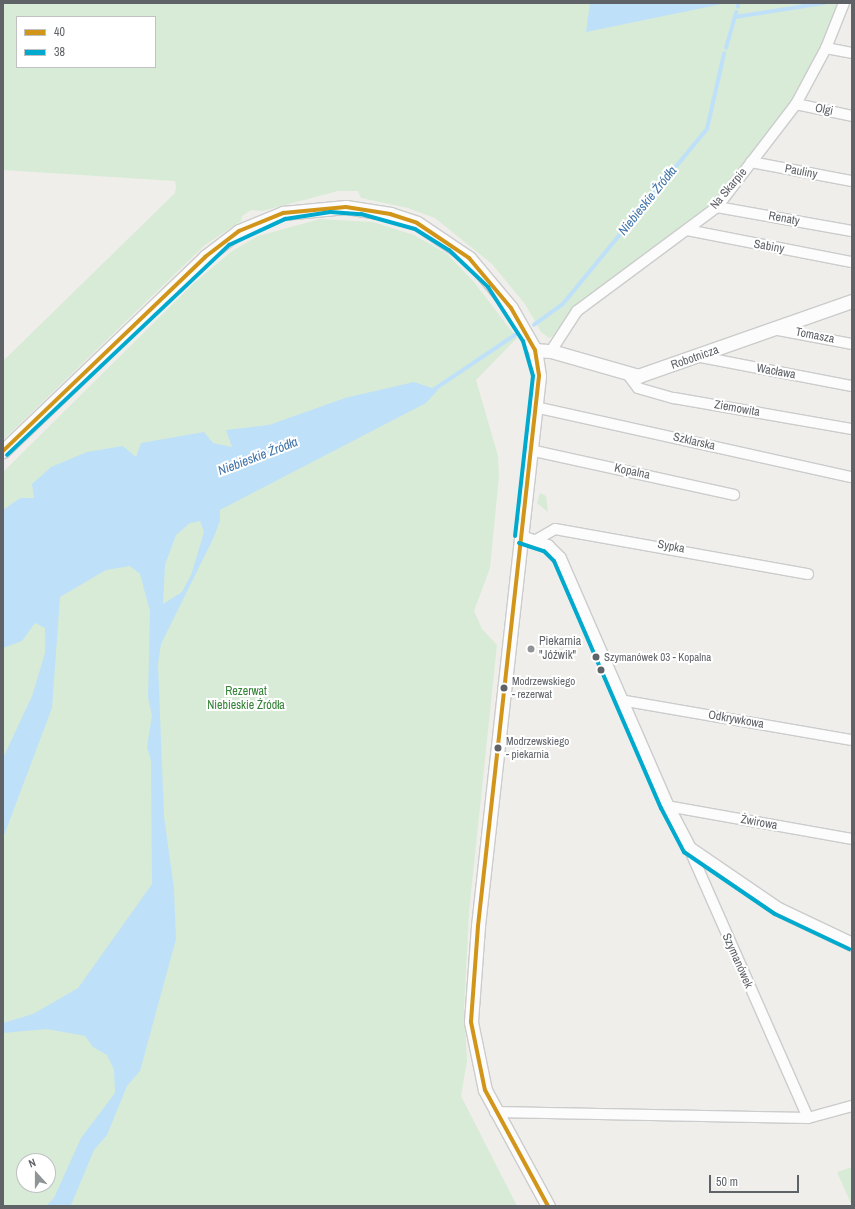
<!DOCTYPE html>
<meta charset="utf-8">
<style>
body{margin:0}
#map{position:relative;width:855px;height:1209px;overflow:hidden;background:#efeeea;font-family:"Archivo Narrow",sans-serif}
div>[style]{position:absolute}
.green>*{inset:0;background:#d8ebd6}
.water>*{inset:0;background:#bfe0f9}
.stream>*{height:3.5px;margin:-1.75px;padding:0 1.75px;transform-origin:1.75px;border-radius:1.75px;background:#bfe0f9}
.roads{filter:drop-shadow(1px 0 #cbcccc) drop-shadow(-1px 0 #cbcccc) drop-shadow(0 1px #cbcccc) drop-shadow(0 -1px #cbcccc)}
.minor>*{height:10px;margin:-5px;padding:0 5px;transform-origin:5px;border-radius:5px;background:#fdfcfc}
.tertiary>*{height:13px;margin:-6.5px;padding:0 6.5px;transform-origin:6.5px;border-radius:6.5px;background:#fdfcfc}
.bus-1>*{height:4px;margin:-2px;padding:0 2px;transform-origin:2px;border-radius:2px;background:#d1951a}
.bus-2>*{height:4px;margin:-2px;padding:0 2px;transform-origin:2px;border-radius:2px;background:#00a9ce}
.dots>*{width:11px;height:11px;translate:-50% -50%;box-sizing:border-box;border:2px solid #fff;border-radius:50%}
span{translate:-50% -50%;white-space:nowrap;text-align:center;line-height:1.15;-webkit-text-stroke:4px #fff;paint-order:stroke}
.bus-label{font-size:11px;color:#5f6368}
.left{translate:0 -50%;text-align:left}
.street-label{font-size:12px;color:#5f6368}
.poi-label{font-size:12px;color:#5f6368}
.park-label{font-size:12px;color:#348238}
.water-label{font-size:13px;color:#4174aa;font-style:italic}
.frame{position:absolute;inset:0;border:4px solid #5f6368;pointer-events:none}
.legend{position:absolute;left:16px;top:16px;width:140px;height:52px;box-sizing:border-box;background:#fff;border:1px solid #bfc1c3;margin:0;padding:5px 7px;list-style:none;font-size:12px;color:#5f6368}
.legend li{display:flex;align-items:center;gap:8px;height:20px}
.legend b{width:20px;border:1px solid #bfc1c3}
.north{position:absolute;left:16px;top:1153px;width:40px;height:40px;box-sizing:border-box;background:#fff;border:1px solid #bfc1c3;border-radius:50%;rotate:339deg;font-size:11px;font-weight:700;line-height:16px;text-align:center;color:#5f6368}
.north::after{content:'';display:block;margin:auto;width:14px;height:18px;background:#919496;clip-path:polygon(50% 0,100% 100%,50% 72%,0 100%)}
.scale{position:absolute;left:709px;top:1175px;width:90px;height:18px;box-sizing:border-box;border:2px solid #5f6368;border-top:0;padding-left:5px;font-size:12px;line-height:14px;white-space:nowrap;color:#5f6368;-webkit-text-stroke:3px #fff;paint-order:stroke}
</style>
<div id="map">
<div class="green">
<i style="clip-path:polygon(evenodd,3px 3px,839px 3px,822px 48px,790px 105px,713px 204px,576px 308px,553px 336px,549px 338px,541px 332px,525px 304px,492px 264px,435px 218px,408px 208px,361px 198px,358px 191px,338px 191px,262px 211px,251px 210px,242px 216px,241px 221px,205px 245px,3px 440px,3px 361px,175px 193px,176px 187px,175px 181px,3px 170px,3px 3px,17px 17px,155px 17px,155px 67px,17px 67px,17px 17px)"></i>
<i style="clip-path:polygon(evenodd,320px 219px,373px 222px,414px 235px,447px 254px,474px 282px,517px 338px,476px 380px,498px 456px,499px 476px,490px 568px,474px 611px,482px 629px,497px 645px,469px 912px,464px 1010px,467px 1061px,461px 1096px,517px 1206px,3px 1206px,3px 472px,193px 284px,232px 251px,258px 236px,320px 219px,24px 1161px,48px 1161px,48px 1185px,24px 1185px,24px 1161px)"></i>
<i style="clip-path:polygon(540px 493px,546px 496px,548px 512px,537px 503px)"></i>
<i style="clip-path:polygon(852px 1167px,852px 1206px,837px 1172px)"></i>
</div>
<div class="water">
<i style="clip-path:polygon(590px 3px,727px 3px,586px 32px)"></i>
<i style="clip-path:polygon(evenodd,414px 382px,438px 390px,426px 403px,220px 510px,220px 521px,213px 539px,161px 644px,158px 664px,164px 816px,174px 889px,176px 939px,140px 1071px,127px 1086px,107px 1135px,94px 1150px,71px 1205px,46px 1206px,54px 1198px,81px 1138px,115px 1093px,114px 1070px,107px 1055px,93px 1047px,85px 1036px,47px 1029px,3px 1033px,3px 1023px,33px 1014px,78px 988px,152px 884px,151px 761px,147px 747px,152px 715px,148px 698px,150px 611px,140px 574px,130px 566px,106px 570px,60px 597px,52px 708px,3px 838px,3px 758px,32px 696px,45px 653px,45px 628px,35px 623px,22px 641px,3px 648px,3px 510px,20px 498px,34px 498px,32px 484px,51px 467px,87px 452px,123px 446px,136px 457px,141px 443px,204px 432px,213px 443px,232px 447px,226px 430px,269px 425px,345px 398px,414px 382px,200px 521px,204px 532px,191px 575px,182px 592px,163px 604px,165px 565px,176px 535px,190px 523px,200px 521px)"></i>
</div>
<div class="stream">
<i style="left:738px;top:7px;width:4px;rotate:-90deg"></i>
<i style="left:735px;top:17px;width:90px;rotate:-8.9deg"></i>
<i style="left:726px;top:48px;width:37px;rotate:-74deg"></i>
<i style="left:534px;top:325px;width:34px;rotate:-36deg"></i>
<i style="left:562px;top:305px;width:228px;rotate:-50.5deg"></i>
<i style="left:707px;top:129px;width:77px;rotate:-77.2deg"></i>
<i style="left:432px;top:391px;width:100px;rotate:-34deg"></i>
</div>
<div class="roads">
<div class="minor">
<i style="left:826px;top:48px;width:26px;rotate:11deg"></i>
<i style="left:796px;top:104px;width:57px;rotate:12.1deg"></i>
<i style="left:751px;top:162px;width:103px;rotate:10.7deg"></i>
<i style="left:717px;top:207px;width:137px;rotate:10.1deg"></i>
<i style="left:687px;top:230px;width:168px;rotate:11deg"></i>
<i style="left:778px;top:330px;width:75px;rotate:10.7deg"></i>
<i style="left:551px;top:351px;width:48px;rotate:-57deg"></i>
<i style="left:577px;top:311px;width:174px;rotate:-36.6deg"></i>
<i style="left:717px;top:207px;width:130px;rotate:-52.5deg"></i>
<i style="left:796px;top:104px;width:64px;rotate:-61.8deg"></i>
<i style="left:826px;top:48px;width:48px;rotate:-68.2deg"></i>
<i style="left:701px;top:357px;width:154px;rotate:10.9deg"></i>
<i style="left:629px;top:376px;width:15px;rotate:53deg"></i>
<i style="left:638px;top:388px;width:37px;rotate:16deg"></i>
<i style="left:674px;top:398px;width:181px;rotate:9.9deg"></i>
<i style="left:535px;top:407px;width:325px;rotate:12.5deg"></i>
<i style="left:530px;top:450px;width:209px;rotate:12.4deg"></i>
<i style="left:536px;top:540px;width:22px;rotate:-30deg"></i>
<i style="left:555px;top:529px;width:257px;rotate:10.1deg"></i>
<i style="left:620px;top:700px;width:235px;rotate:9.8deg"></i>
<i style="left:667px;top:806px;width:188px;rotate:10.1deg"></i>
<i style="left:689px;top:848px;width:295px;rotate:66.2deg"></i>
<i style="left:495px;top:1112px;width:313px;rotate:1.1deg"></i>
<i style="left:808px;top:1118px;width:46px;rotate:-15.3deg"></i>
</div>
<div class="tertiary">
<i style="left:535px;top:350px;width:16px;rotate:4deg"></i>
<i style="left:551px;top:351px;width:91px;rotate:16deg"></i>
<i style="left:638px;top:376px;width:227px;rotate:-19.3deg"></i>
<i style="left:3px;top:451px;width:280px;rotate:-43.8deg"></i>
<i style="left:205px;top:257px;width:43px;rotate:-37.4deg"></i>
<i style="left:239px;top:231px;width:48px;rotate:-22.2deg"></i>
<i style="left:283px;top:213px;width:63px;rotate:-5.4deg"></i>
<i style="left:346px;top:207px;width:45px;rotate:9deg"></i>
<i style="left:390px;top:214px;width:28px;rotate:18deg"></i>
<i style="left:417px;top:223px;width:63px;rotate:33.9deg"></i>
<i style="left:469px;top:258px;width:65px;rotate:50deg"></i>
<i style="left:511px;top:308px;width:48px;rotate:60.3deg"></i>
<i style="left:535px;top:350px;width:26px;rotate:81deg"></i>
<i style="left:539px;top:376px;width:553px;rotate:96.33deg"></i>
<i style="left:478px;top:926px;width:96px;rotate:94.2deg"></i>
<i style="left:471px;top:1022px;width:69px;rotate:78.4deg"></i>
<i style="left:485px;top:1090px;width:132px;rotate:61.5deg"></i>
<i style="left:521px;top:537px;width:28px;rotate:19deg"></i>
<i style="left:547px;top:546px;width:17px;rotate:45deg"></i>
<i style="left:559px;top:558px;width:270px;rotate:66.5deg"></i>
<i style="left:667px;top:806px;width:47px;rotate:62.4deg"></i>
<i style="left:689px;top:848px;width:108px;rotate:34.4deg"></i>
<i style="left:778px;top:909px;width:82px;rotate:25.3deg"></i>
</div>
</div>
<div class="bus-1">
<i style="left:3px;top:451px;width:280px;rotate:-43.8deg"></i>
<i style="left:205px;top:257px;width:43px;rotate:-37.4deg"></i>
<i style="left:239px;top:231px;width:48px;rotate:-22.2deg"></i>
<i style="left:283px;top:213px;width:63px;rotate:-5.4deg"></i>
<i style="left:346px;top:207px;width:45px;rotate:9deg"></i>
<i style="left:390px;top:214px;width:28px;rotate:18deg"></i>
<i style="left:417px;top:223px;width:63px;rotate:33.9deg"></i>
<i style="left:469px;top:258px;width:65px;rotate:50deg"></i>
<i style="left:511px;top:308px;width:48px;rotate:60.3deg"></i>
<i style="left:535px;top:350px;width:26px;rotate:81deg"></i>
<i style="left:539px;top:376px;width:553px;rotate:96.33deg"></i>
<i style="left:478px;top:926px;width:96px;rotate:94.2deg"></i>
<i style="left:471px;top:1022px;width:69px;rotate:78.4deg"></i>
<i style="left:485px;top:1090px;width:132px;rotate:61.5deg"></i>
</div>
<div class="bus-2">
<i style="left:7px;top:455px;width:306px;rotate:-43.4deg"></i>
<i style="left:229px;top:245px;width:62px;rotate:-24.9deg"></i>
<i style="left:285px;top:219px;width:46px;rotate:-8.8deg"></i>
<i style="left:330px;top:212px;width:31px;rotate:4deg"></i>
<i style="left:361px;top:214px;width:56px;rotate:15.5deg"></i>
<i style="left:415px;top:229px;width:40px;rotate:32deg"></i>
<i style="left:449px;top:250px;width:54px;rotate:43.5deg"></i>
<i style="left:488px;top:287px;width:64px;rotate:57.1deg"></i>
<i style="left:523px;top:341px;width:36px;rotate:74deg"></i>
<i style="left:533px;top:376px;width:161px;rotate:96.4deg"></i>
<i style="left:519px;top:543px;width:26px;rotate:18deg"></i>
<i style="left:544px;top:551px;width:14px;rotate:45deg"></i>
<i style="left:554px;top:561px;width:269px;rotate:66.6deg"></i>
<i style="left:661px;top:808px;width:50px;rotate:62.4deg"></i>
<i style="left:684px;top:852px;width:110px;rotate:34.3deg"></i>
<i style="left:775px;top:914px;width:82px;rotate:25.3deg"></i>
</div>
<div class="dots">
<i style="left:531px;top:649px;background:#919496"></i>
<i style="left:596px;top:657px;background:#5f6368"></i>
<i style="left:601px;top:670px;background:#5f6368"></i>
<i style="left:504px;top:688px;background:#5f6368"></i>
<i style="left:498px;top:748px;background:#5f6368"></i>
</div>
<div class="bus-label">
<span class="left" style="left:604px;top:657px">Szymanówek 03 - Kopalna</span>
<span class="left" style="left:512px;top:688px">Modrzewskiego<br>- rezerwat</span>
<span class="left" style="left:506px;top:748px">Modrzewskiego<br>- piekarnia</span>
</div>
<div class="street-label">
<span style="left:824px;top:110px;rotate:12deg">Olgi</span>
<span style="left:801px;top:172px;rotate:11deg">Pauliny</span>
<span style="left:729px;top:189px;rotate:-50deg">Na Skarpie</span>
<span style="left:784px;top:219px;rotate:10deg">Renaty</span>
<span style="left:769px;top:247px;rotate:10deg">Sabiny</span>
<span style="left:815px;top:336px;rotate:11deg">Tomasza</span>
<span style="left:695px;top:358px;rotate:-19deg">Robotnicza</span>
<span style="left:776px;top:372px;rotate:10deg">Wacława</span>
<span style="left:737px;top:409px;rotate:10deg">Ziemowita</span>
<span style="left:694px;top:442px;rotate:13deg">Szklarska</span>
<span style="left:632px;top:472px;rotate:12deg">Kopalna</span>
<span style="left:671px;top:547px;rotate:11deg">Sypka</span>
<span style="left:736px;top:720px;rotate:10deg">Odkrywkowa</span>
<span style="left:759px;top:823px;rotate:10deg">Żwirowa</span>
<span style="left:737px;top:961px;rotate:66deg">Szymanówek</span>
</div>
<div class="poi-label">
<span class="left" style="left:539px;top:649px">Piekarnia<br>"Jóźwik"</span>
</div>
<div class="park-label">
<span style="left:246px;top:699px">Rezerwat<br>Niebieskie Źródła</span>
</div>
<div class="water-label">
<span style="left:648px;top:201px;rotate:-51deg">Niebieskie Źródła</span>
<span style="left:258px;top:457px;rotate:-21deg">Niebieskie Źródła</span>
</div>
<div class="frame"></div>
<ul class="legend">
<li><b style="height:5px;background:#d1951a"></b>40</li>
<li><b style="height:5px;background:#00a9ce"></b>38</li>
</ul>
<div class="north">N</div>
<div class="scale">50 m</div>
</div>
